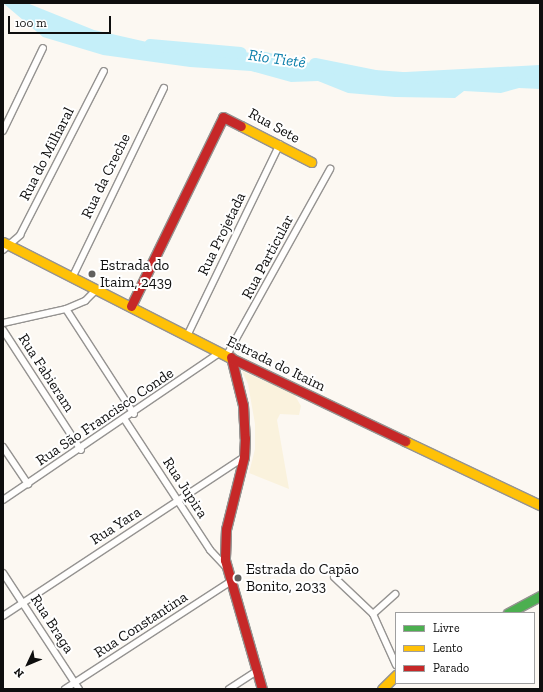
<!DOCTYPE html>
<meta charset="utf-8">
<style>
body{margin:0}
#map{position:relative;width:543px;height:692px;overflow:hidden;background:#fcf8f2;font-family:"Zilla Slab",serif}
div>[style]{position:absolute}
.farmland>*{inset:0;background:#faf2dd}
.water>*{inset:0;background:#c5eff9}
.river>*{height:12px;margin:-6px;padding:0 6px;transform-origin:6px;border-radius:6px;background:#c5eff9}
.roads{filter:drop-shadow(1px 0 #959391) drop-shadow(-1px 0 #959391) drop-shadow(0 1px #959391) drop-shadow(0 -1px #959391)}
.street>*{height:6px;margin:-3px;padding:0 3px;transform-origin:3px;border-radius:3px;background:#fffefd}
.fast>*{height:9px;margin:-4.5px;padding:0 4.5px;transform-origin:4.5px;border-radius:4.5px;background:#4caf50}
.slow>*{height:9px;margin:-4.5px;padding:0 4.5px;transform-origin:4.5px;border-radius:4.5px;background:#ffc107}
.jam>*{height:9px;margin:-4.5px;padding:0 4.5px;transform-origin:4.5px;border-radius:4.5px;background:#c62828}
.dots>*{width:11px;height:11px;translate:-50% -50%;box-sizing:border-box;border:2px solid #fff;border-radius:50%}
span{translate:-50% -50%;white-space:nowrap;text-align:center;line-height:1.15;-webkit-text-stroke:4px #fff;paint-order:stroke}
.street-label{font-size:15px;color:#0e0e0e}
.poi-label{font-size:15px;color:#0e0e0e}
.left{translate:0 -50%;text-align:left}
.water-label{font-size:16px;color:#0c7fab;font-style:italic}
.frame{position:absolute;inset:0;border:4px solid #0e0e0e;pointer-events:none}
.legend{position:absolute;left:395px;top:612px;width:140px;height:72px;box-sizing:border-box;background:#fff;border:1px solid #9f9f9f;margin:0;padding:5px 7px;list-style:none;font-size:12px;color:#0e0e0e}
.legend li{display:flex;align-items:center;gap:8px;height:20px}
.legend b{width:20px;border:1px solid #9f9f9f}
.north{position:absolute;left:8px;top:644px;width:40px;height:40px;-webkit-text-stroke:3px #fff;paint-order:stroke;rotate:226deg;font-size:11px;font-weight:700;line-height:16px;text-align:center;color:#0e0e0e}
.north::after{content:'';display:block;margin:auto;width:14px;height:18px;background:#0e0e0e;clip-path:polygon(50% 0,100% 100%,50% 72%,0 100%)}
.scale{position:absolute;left:8px;top:16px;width:103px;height:18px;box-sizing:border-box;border:2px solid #0e0e0e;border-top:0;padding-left:5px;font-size:12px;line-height:14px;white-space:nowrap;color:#0e0e0e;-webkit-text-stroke:3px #fff;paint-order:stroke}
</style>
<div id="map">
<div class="farmland">
<i style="clip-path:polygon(242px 371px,294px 394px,301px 406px,299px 415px,280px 414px,277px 420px,289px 489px,249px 473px,255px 449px,255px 424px,248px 384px)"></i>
</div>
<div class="water">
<i style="clip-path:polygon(3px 3px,27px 3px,94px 30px,160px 45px,214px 53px,266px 52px,342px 71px,429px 82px,540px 72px,540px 89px,519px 88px,501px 93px,464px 91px,455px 98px,395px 97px,348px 93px,318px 81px,291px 82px,251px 71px,190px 67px,103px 55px,43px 37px)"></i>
</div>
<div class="river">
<i style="left:150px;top:45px;width:91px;rotate:5deg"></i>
<i style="left:315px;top:64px;width:61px;rotate:11.3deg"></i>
<i style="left:375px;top:76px;width:31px;rotate:4deg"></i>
<i style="left:406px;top:78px;width:134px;rotate:-3deg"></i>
</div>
<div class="roads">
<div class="street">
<i style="left:3px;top:131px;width:92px;rotate:-64.3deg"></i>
<i style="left:3px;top:250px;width:23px;rotate:-41deg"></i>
<i style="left:20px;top:235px;width:184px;rotate:-62.9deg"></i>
<i style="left:73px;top:276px;width:209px;rotate:-64.2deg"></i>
<i style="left:66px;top:309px;width:125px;rotate:57.1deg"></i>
<i style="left:3px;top:323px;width:65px;rotate:-12.5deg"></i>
<i style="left:66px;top:309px;width:21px;rotate:-23deg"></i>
<i style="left:85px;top:301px;width:17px;rotate:-45deg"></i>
<i style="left:3px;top:330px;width:143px;rotate:57deg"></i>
<i style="left:187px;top:336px;width:213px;rotate:-64.2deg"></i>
<i style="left:227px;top:355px;width:213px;rotate:-61deg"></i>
<i style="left:125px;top:420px;width:155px;rotate:56.8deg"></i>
<i style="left:210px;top:550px;width:23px;rotate:47deg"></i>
<i style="left:3px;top:447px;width:45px;rotate:56deg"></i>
<i style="left:3px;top:500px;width:261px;rotate:-34.2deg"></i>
<i style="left:3px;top:573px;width:139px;rotate:56.8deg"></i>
<i style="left:334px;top:577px;width:54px;rotate:43.5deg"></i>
<i style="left:373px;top:614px;width:56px;rotate:65.7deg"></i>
<i style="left:373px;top:614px;width:30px;rotate:-42deg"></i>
<i style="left:3px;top:616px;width:289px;rotate:-33.4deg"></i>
<i style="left:65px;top:689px;width:197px;rotate:-33deg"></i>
<i style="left:229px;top:689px;width:35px;rotate:-33deg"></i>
</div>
<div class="fast">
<i style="left:508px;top:613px;width:36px;rotate:-28deg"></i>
</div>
<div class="slow">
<i style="left:241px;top:126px;width:79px;rotate:27.2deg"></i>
<i style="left:3px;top:242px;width:258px;rotate:27deg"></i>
<i style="left:405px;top:441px;width:149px;rotate:25.4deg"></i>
<i style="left:382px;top:689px;width:20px;rotate:-45deg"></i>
</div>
<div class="jam">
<i style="left:131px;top:306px;width:210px;rotate:-64deg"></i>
<i style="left:223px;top:117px;width:20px;rotate:27deg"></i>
<i style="left:231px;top:357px;width:49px;rotate:76deg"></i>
<i style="left:243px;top:405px;width:33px;rotate:87deg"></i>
<i style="left:245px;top:438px;width:19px;rotate:93deg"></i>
<i style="left:244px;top:457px;width:74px;rotate:104deg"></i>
<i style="left:226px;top:529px;width:31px;rotate:92deg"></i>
<i style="left:225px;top:560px;width:134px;rotate:74deg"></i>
<i style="left:233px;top:359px;width:191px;rotate:25.5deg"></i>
</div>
</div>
<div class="dots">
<i style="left:92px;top:274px;background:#61605e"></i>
<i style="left:238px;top:578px;background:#61605e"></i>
</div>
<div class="street-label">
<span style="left:274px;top:126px;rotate:29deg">Rua Sete</span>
<span style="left:47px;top:154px;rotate:-63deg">Rua do Milharal</span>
<span style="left:106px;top:176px;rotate:-64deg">Rua da Creche</span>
<span style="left:222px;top:234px;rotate:-64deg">Rua Projetada</span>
<span style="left:268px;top:257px;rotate:-62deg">Rua Particular</span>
<span style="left:276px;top:364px;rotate:26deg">Estrada do Itaim</span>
<span style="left:46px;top:373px;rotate:57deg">Rua Fabieram</span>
<span style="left:105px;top:417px;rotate:-34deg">Rua São Francisco Conde</span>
<span style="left:185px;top:488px;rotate:57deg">Rua Jupira</span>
<span style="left:116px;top:526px;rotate:-33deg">Rua Yara</span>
<span style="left:52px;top:624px;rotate:57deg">Rua Braga</span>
<span style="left:141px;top:625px;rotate:-33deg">Rua Constantina</span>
</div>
<div class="poi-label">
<span class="left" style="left:100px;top:274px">Estrada do<br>Itaim, 2439</span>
<span class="left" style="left:246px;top:578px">Estrada do Capão<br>Bonito, 2033</span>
</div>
<div class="water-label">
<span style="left:277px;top:59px;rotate:8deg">Rio Tietê</span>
</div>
<div class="frame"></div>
<ul class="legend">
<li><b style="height:5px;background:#4caf50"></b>Livre</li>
<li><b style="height:5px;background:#ffc107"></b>Lento</li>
<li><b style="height:5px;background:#c62828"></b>Parado</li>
</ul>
<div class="north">N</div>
<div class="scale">100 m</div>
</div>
